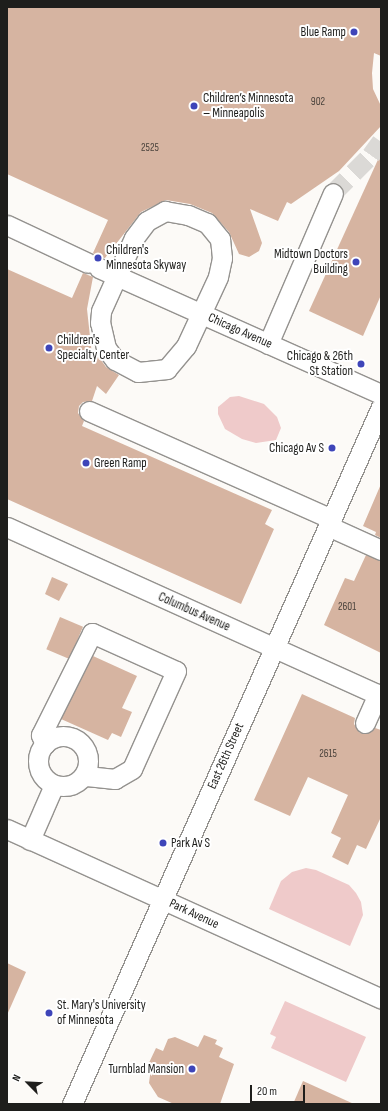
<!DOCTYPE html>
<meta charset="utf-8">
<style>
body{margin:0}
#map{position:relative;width:388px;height:1111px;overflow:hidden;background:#fcfaf7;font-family:"Sofia Sans Condensed",sans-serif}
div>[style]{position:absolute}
.green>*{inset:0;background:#efcaca}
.building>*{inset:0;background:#d6b4a1;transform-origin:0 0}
.minor-tunnel>*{height:19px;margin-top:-9.5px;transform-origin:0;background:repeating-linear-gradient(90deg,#dbd9d6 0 19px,transparent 0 29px)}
.roads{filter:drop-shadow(1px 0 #94928f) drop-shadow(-1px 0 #94928f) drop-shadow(0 1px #94928f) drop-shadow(0 -1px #94928f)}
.minor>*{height:19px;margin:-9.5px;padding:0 9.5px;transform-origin:9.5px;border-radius:9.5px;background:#fff}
.minor>.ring{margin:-9.5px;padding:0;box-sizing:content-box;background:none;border:19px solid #fff;border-radius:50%}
.dots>*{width:11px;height:11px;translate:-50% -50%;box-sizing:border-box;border:2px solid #fff;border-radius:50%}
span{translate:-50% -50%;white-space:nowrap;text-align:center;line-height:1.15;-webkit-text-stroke:4px #fff;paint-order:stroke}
.number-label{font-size:11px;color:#4c443d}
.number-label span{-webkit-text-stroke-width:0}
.poi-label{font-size:13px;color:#1e1e1c}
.right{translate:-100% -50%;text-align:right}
.left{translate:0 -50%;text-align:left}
.street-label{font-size:13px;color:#1e1e1c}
.frame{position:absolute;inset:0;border:8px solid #1e1e1c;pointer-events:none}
.north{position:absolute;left:8px;top:1063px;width:40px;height:40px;-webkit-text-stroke:3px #fff;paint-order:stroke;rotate:294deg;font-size:11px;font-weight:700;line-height:16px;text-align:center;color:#1e1e1c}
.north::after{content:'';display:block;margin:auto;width:14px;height:18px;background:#1e1e1c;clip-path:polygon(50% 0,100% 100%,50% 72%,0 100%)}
.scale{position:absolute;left:250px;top:1085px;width:55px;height:18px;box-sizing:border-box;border:2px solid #1e1e1c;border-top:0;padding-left:5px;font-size:12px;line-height:14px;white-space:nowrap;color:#1e1e1c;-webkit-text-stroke:3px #fff;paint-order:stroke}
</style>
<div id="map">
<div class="green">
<i style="clip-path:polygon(239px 396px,264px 404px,277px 417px,281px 428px,276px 440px,256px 443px,242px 439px,225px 429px,218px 414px,218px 407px,230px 397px)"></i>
<i style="clip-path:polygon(306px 868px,316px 870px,349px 885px,356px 893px,361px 902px,363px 915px,350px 946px,269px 909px,281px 881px,292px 872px)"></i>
<i style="clip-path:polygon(285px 1001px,366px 1037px,346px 1082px,271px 1048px,276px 1037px,270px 1034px)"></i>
</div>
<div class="building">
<i style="clip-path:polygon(7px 7px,381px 7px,381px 56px,374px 53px,372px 73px,373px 89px,381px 106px,381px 126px,339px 171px,291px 204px,287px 202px,278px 221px,250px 209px,262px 243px,259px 251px,249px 257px,239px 254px,229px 232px,212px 213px,190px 204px,166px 200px,141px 212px,105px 258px,97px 257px,93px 253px,108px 220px,7px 174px)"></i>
<i style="clip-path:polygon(381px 153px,381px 295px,363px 336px,309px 311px)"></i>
<i style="clip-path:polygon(7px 269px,72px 298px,83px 273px,93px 277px,87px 309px,92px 355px,96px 353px,106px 367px,119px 375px,106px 394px,97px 386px,92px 401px,83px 402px,79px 406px,78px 413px,84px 421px,82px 426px,272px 510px,265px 524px,274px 529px,241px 604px,7px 499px)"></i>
<i style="clip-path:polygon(381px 484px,381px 538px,375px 535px,376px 532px,363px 526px)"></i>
<i style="clip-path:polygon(366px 555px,381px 561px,381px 653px,324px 625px,345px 578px,354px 581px)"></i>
<i style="clip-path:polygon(52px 577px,68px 584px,59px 601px,45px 594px)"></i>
<i style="left:60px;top:617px;width:25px;height:35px;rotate:23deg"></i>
<i style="clip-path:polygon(93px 656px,137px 676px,122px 708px,132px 712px,121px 737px,112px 733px,108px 740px,61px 719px)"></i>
<i style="clip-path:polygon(302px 694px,355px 718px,354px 724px,360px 733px,366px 734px,375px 728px,381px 730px,381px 817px,366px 849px,357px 845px,348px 865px,332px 857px,341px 838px,331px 833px,348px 795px,308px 777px,290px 816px,254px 800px)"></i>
<i style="clip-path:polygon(7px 963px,26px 972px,7px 1015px)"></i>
<i style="clip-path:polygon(204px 1035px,217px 1040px,215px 1044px,223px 1048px,219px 1057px,234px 1064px,220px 1104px,174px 1104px,158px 1097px,149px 1083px,151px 1068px,147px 1067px,156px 1048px,163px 1051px,168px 1039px,175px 1037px,198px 1047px)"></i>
<i style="clip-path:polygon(303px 1081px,354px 1104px,293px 1104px)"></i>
</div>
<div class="minor-tunnel">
<i style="left:333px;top:193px;width:54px;rotate:-45deg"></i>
<i style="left:371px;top:155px;width:17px;rotate:-54deg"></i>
</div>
<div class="roads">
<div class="minor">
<i style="left:165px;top:211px;width:23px;rotate:10deg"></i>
<i style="left:188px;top:215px;width:21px;rotate:23deg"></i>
<i style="left:207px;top:223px;width:21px;rotate:51deg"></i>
<i style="left:220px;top:239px;width:19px;rotate:84deg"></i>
<i style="left:222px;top:258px;width:19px;rotate:102deg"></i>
<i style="left:218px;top:277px;width:76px;rotate:114.9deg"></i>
<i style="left:186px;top:346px;width:30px;rotate:130deg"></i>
<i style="left:167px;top:369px;width:29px;rotate:174deg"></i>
<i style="left:138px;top:372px;width:26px;rotate:-152deg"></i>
<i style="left:115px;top:360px;width:15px;rotate:-127deg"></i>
<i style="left:106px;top:348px;width:26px;rotate:-103deg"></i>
<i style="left:100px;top:323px;width:12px;rotate:-85deg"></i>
<i style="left:101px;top:311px;width:80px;rotate:-65.7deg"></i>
<i style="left:134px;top:238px;width:21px;rotate:-53deg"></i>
<i style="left:147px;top:221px;width:21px;rotate:-29deg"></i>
<i style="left:7px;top:225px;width:89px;rotate:25.1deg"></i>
<i style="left:99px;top:268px;width:309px;rotate:24.1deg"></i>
<i style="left:268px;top:344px;width:164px;rotate:-66.7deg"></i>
<i style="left:89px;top:411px;width:266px;rotate:24deg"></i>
<i style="left:328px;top:526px;width:58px;rotate:24.4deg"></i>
<i style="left:7px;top:527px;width:410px;rotate:24.3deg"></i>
<i style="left:365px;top:723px;width:32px;rotate:-66deg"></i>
<i class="ring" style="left:38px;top:736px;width:31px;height:31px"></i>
<i style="left:45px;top:744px;width:10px;rotate:-114deg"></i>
<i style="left:41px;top:735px;width:114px;rotate:-63.4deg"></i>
<i style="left:92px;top:633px;width:92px;rotate:24.3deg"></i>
<i style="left:176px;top:671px;width:107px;rotate:114.2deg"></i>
<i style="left:132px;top:769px;width:20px;rotate:150deg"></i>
<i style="left:115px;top:779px;width:31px;rotate:-174deg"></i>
<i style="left:7px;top:829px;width:411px;rotate:24.4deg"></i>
<i style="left:30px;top:840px;width:60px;rotate:-66.4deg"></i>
<i style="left:72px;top:1104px;width:762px;rotate:-66.09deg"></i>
</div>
</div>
<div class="dots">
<i style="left:354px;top:32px;background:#3e45b9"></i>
<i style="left:194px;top:106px;background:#3e45b9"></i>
<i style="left:98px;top:258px;background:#3e45b9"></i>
<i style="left:356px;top:262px;background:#3e45b9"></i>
<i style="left:49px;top:348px;background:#3e45b9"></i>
<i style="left:361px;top:364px;background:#3e45b9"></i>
<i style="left:332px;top:448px;background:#3e45b9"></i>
<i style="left:86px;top:463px;background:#3e45b9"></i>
<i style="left:163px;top:843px;background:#3e45b9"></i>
<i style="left:49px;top:1013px;background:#3e45b9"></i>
<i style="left:192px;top:1069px;background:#3e45b9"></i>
</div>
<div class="number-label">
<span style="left:318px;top:102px">902</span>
<span style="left:150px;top:148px">2525</span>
<span style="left:347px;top:607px">2601</span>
<span style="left:328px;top:754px">2615</span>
</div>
<div class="poi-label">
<span class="right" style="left:346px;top:32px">Blue Ramp</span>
<span class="left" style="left:203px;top:106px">Children’s Minnesota<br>– Minneapolis</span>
<span class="left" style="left:106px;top:258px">Children's<br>Minnesota Skyway</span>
<span class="right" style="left:348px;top:262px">Midtown Doctors<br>Building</span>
<span class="left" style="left:57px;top:348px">Children's<br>Specialty Center</span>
<span class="right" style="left:353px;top:364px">Chicago &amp; 26th<br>St Station</span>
<span class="right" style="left:324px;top:448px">Chicago Av S</span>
<span class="left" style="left:94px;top:463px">Green Ramp</span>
<span class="left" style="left:171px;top:843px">Park Av S</span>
<span class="left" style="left:57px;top:1013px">St. Mary's University<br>of Minnesota</span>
<span class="right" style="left:184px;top:1069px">Turnblad Mansion</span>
</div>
<div class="street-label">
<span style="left:240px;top:331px;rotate:24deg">Chicago Avenue</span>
<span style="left:194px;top:612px;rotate:24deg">Columbus Avenue</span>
<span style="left:226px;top:756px;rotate:-66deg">East 26th Street</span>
<span style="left:194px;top:914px;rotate:25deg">Park Avenue</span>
</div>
<div class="frame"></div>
<div class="north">N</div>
<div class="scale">20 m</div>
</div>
